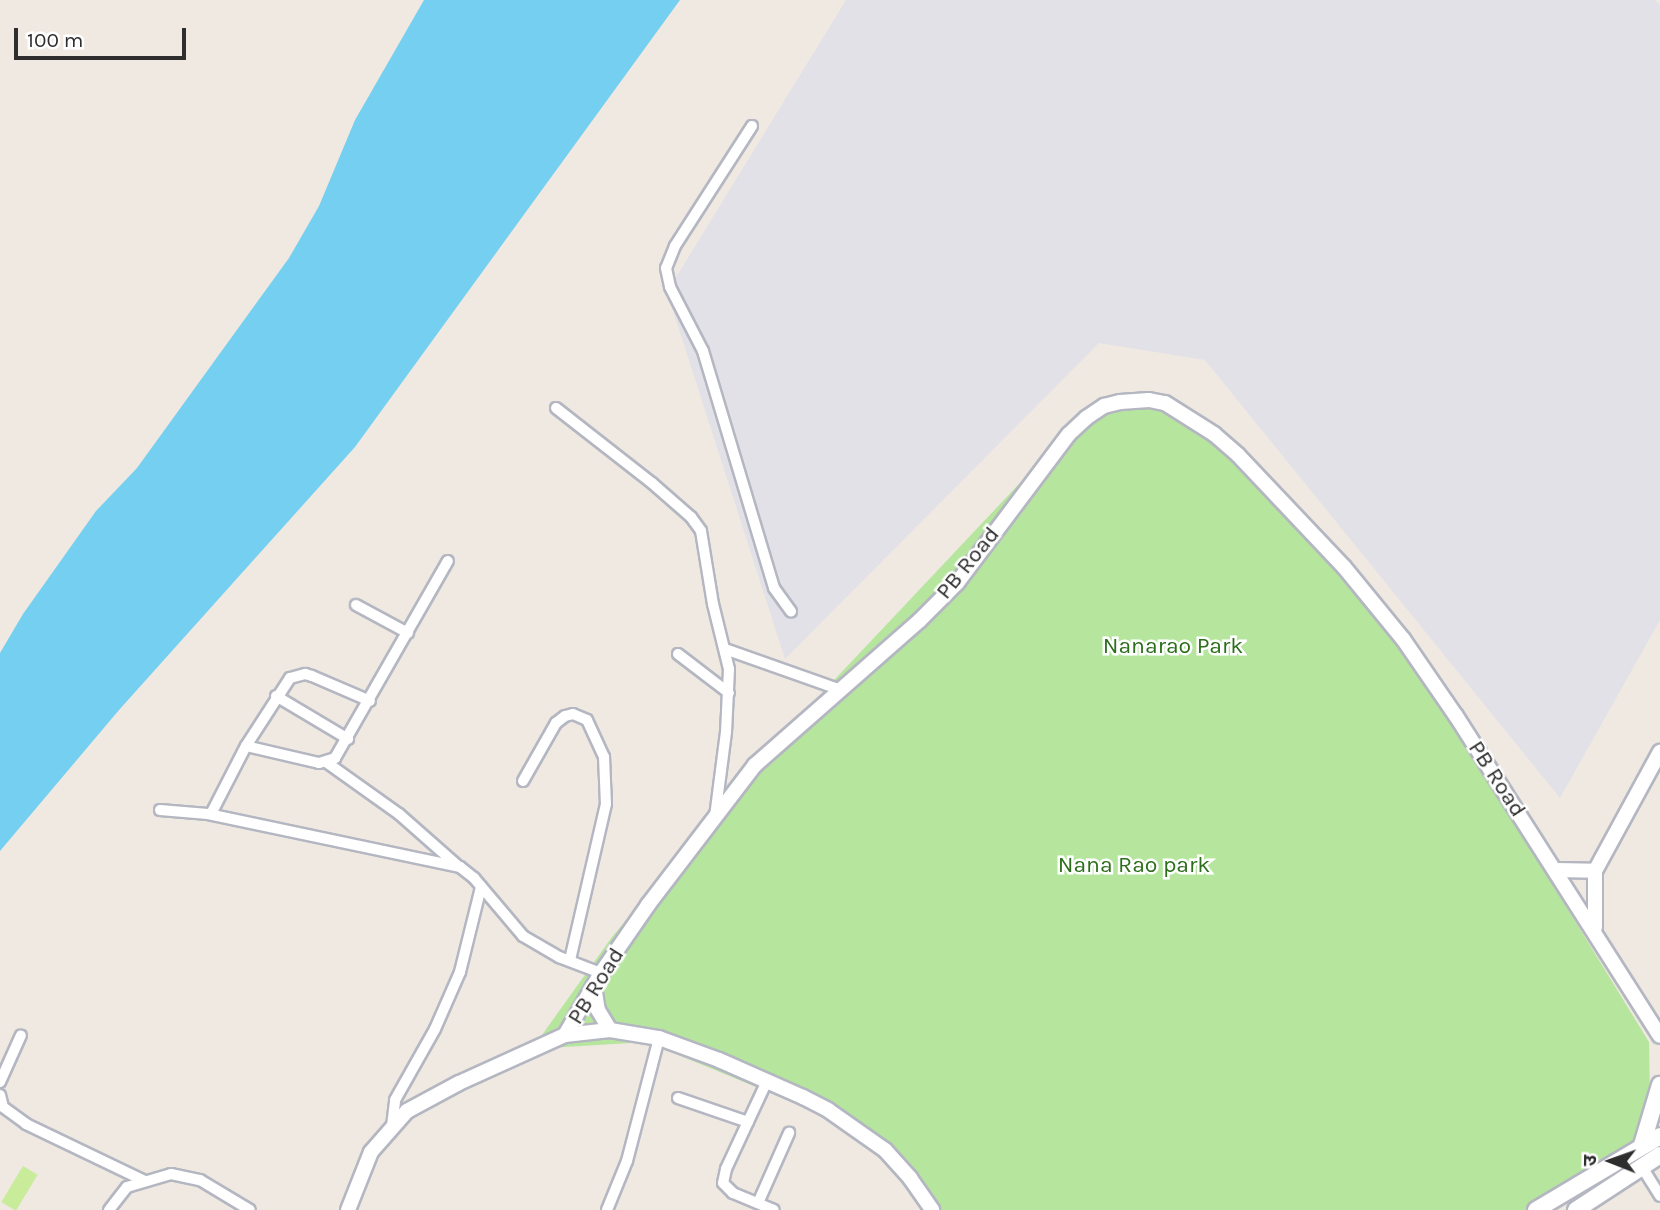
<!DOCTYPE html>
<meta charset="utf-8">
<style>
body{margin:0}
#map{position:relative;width:1660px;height:1210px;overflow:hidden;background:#efe9e1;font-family:Karla,"Noto Sans Devanagari",sans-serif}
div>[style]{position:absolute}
.industrial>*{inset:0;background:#e3e1e8}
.green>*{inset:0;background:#b6e59e}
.pitch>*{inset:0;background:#c9ec9a;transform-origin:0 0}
.water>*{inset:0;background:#75cff0}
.roads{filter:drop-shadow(2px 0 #b4b7c1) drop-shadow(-2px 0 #b4b7c1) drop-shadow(0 2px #b4b7c1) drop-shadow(0 -2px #b4b7c1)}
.minor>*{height:10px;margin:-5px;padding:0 5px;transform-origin:5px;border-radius:5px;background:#fff}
.tertiary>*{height:14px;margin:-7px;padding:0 7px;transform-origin:7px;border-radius:7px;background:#fff}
.secondary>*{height:16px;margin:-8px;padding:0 8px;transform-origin:8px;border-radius:8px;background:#fff}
span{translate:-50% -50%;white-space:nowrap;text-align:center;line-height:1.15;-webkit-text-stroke:5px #fff;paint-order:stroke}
.street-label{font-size:23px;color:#2e2e2e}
.park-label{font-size:23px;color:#2c6e1b}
.north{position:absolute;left:1576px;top:1126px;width:70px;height:70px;-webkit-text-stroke:5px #fff;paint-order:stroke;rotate:271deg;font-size:19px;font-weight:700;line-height:28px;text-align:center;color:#2e2e2e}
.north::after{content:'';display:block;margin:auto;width:24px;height:32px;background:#2e2e2e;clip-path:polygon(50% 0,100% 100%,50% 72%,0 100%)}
.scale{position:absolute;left:14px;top:28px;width:172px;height:32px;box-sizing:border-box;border:4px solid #2e2e2e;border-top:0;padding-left:9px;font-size:21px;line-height:24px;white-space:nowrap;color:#2e2e2e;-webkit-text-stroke:5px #fff;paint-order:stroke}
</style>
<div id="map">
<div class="industrial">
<i style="clip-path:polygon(846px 0,1655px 0,1660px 5px,1660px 620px,1560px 798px,1205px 360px,1099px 343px,785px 659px,667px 292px)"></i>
</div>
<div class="green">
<i style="clip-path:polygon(1159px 397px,1264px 476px,1399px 633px,1649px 1042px,1650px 1099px,1634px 1140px,1540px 1210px,932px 1210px,909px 1176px,848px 1125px,647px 1042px,532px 1049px,612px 937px,788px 729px,1085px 414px)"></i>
</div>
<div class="pitch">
<i style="left:23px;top:1166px;width:17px;height:42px;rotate:31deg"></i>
</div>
<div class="water">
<i style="clip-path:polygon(424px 0,680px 0,355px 447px,119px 710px,0 851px,0 653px,23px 614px,96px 511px,137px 468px,289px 258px,319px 206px,355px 120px)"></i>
</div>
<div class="roads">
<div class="minor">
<i style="left:752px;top:126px;width:143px;rotate:122.7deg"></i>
<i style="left:675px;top:246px;width:24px;rotate:112deg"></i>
<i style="left:666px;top:268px;width:19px;rotate:78deg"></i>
<i style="left:670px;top:287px;width:72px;rotate:62.7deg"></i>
<i style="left:703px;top:351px;width:247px;rotate:73.3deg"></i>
<i style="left:774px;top:588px;width:29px;rotate:54deg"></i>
<i style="left:556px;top:408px;width:122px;rotate:38deg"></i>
<i style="left:652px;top:483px;width:52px;rotate:41.1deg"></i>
<i style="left:691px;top:517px;width:17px;rotate:54deg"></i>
<i style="left:701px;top:531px;width:74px;rotate:80.7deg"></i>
<i style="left:713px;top:604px;width:67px;rotate:76.2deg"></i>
<i style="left:729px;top:669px;width:63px;rotate:92.7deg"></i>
<i style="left:726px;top:732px;width:86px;rotate:97.4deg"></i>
<i style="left:356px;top:605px;width:59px;rotate:28.3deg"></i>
<i style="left:725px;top:649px;width:123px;rotate:19.5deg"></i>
<i style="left:678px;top:654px;width:64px;rotate:37.4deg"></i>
<i style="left:276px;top:696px;width:84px;rotate:30.8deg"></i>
<i style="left:246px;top:746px;width:75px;rotate:13.1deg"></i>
<i style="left:319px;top:763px;width:17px;rotate:-17deg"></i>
<i style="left:335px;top:758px;width:227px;rotate:-60.2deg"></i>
<i style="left:326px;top:762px;width:90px;rotate:35.5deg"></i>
<i style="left:399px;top:814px;width:79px;rotate:41.4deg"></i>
<i style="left:523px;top:781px;width:67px;rotate:-60.4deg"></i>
<i style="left:556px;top:723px;width:11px;rotate:-38deg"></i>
<i style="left:565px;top:716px;width:8px;rotate:-14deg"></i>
<i style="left:573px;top:714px;width:15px;rotate:23deg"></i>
<i style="left:587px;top:720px;width:41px;rotate:65.3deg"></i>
<i style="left:604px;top:757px;width:47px;rotate:87.6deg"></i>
<i style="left:606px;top:804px;width:160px;rotate:103deg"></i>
<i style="left:160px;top:810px;width:48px;rotate:4.8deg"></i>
<i style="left:208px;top:814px;width:258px;rotate:11.9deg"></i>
<i style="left:460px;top:867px;width:18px;rotate:38deg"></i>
<i style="left:474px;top:878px;width:76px;rotate:49.8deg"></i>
<i style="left:523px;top:936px;width:42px;rotate:30.3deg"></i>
<i style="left:559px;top:957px;width:45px;rotate:20.9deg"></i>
<i style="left:211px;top:814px;width:76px;rotate:-62.8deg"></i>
<i style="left:246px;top:746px;width:81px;rotate:-57.1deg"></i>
<i style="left:290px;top:678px;width:16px;rotate:-15deg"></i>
<i style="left:305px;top:674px;width:7px;rotate:16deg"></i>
<i style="left:312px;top:676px;width:63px;rotate:23.3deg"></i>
<i style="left:767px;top:1081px;width:97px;rotate:115deg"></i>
<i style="left:726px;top:1169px;width:14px;rotate:102deg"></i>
<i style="left:723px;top:1183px;width:14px;rotate:45deg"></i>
<i style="left:733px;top:1193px;width:44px;rotate:22.5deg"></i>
<i style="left:0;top:1082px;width:51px;rotate:-65.9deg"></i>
<i style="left:0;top:1095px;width:12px;rotate:76deg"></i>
<i style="left:3px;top:1107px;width:29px;rotate:36deg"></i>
<i style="left:26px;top:1124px;width:130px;rotate:25.6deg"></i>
<i style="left:678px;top:1098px;width:74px;rotate:18.9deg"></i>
<i style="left:392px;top:1126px;width:26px;rotate:-83deg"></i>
<i style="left:395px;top:1100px;width:81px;rotate:-60.6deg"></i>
<i style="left:435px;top:1029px;width:62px;rotate:-66.3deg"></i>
<i style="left:460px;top:972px;width:88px;rotate:-76.1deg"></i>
<i style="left:1642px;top:1167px;width:34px;rotate:58deg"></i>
<i style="left:758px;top:1203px;width:77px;rotate:-66.1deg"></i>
<i style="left:109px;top:1210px;width:29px;rotate:-52deg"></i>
<i style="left:127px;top:1187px;width:46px;rotate:-16.5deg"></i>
<i style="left:171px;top:1174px;width:30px;rotate:12deg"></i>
<i style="left:200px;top:1180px;width:58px;rotate:31deg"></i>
<i style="left:607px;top:1210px;width:53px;rotate:-67.8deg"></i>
<i style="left:627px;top:1161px;width:127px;rotate:-75.4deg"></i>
</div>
<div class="tertiary">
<i style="left:1556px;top:870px;width:39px;rotate:1deg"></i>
<i style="left:1595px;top:927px;width:56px;rotate:-90deg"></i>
<i style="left:1595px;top:871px;width:136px;rotate:-61.4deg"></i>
<i style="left:594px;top:986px;width:24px;rotate:81deg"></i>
<i style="left:598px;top:1010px;width:23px;rotate:59deg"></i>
<i style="left:565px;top:1035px;width:45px;rotate:-6.3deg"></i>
<i style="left:610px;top:1030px;width:50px;rotate:9.3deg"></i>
<i style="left:659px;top:1038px;width:64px;rotate:20.1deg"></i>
<i style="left:719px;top:1060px;width:92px;rotate:23.8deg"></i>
<i style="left:803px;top:1097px;width:28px;rotate:27deg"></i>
<i style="left:828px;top:1110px;width:70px;rotate:35.1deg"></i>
<i style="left:885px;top:1150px;width:38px;rotate:48deg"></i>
<i style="left:910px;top:1178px;width:39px;rotate:55deg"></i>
<i style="left:348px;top:1210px;width:62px;rotate:-68.4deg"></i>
<i style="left:371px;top:1152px;width:55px;rotate:-48.7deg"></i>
<i style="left:407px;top:1111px;width:59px;rotate:-28.3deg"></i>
<i style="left:459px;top:1083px;width:116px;rotate:-24.4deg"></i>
<i style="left:565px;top:1035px;width:72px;rotate:-59.9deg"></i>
<i style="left:601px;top:973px;width:83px;rotate:-55.3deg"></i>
<i style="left:648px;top:905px;width:176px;rotate:-52.6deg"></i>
<i style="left:755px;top:765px;width:218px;rotate:-41.3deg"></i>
<i style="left:919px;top:621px;width:54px;rotate:-45deg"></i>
<i style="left:957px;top:583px;width:186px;rotate:-53.1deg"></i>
<i style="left:1069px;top:434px;width:23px;rotate:-43deg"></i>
<i style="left:1086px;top:418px;width:22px;rotate:-34deg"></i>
<i style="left:1104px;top:406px;width:16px;rotate:-14deg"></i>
<i style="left:1120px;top:402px;width:29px;rotate:-4deg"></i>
<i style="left:1149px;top:400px;width:16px;rotate:11deg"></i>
<i style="left:1165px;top:403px;width:58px;rotate:32.3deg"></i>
<i style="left:1214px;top:434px;width:32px;rotate:41deg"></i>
<i style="left:1238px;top:455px;width:154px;rotate:46.6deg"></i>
<i style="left:1344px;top:567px;width:93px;rotate:50.7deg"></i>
<i style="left:1403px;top:639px;width:93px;rotate:55.5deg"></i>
<i style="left:1456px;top:716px;width:379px;rotate:57.5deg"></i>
</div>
<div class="secondary">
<i style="left:1642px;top:1145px;width:63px;rotate:-73.3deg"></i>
<i style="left:1536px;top:1210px;width:144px;rotate:-30.8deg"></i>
<i style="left:1576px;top:1210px;width:100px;rotate:-33.2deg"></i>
</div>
</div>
<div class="street-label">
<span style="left:968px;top:563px;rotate:-51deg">PB Road</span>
<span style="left:1497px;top:779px;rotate:57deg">PB Road</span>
<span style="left:596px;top:986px;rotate:-58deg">PB Road</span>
</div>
<div class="park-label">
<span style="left:1173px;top:646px">Nanarao Park</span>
<span style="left:1134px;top:865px">Nana Rao park</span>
</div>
<div class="north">उ</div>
<div class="scale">100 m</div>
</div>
